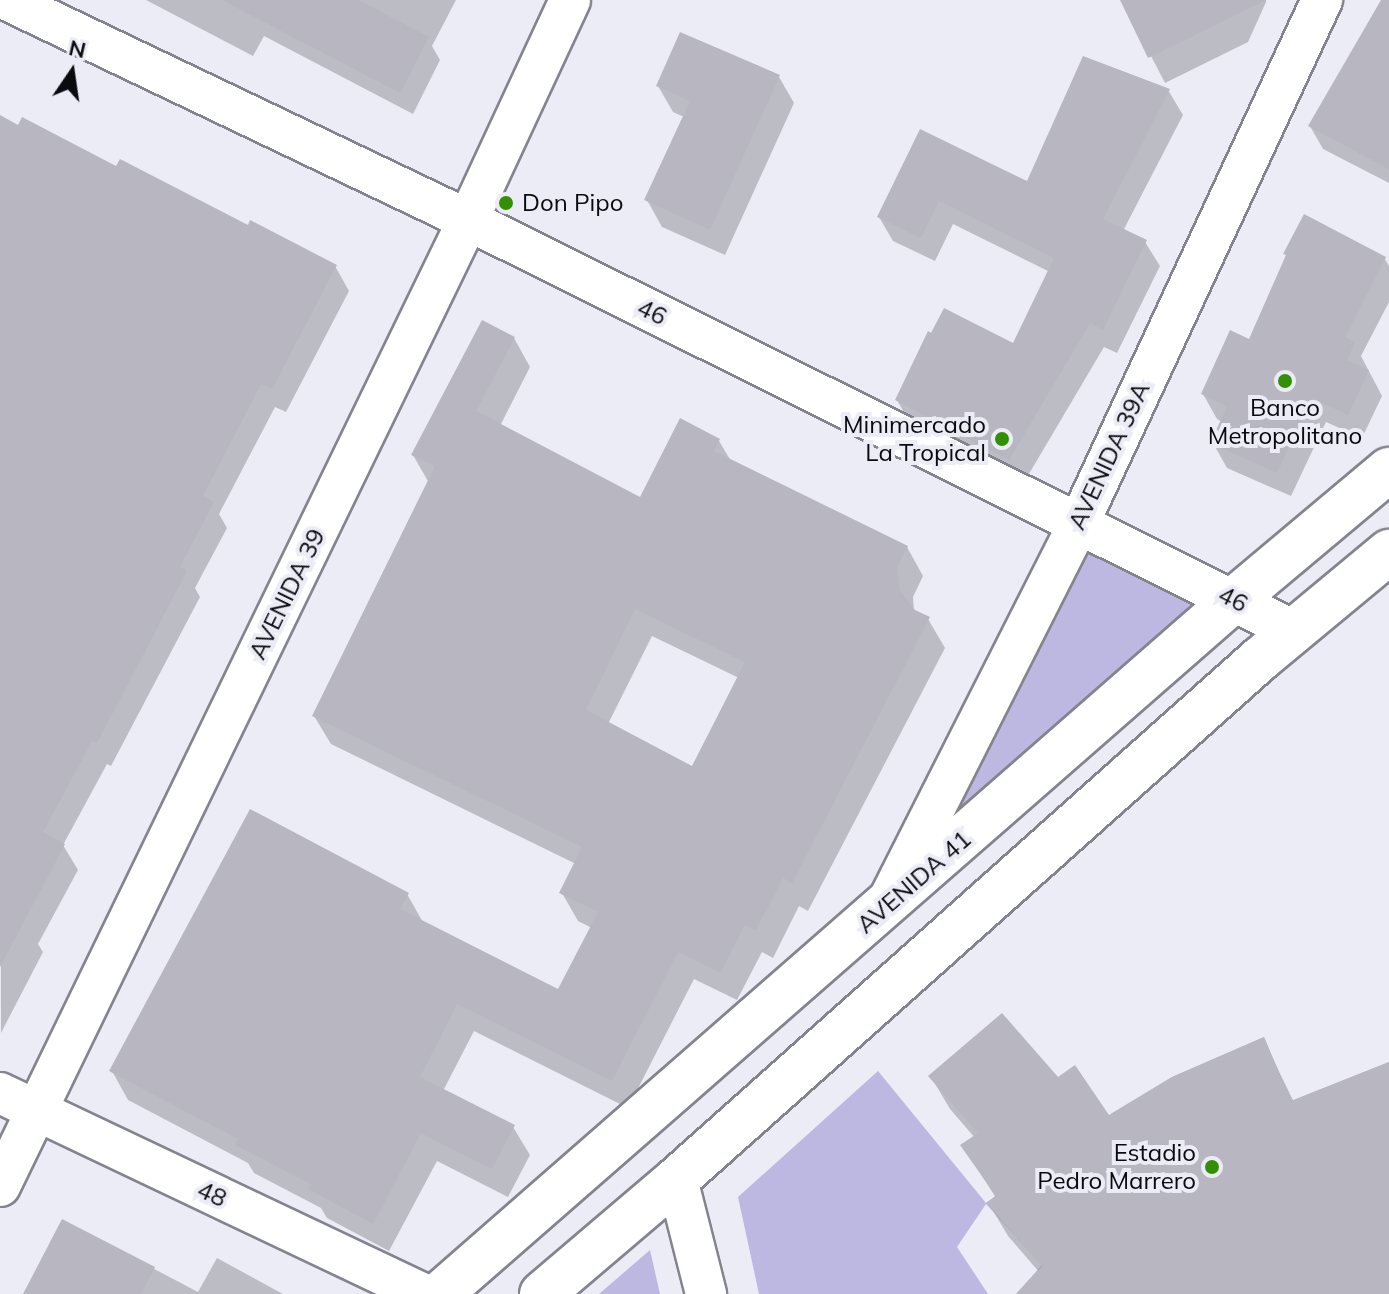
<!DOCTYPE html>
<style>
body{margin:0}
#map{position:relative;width:1389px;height:1294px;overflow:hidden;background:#ececf7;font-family:Mulish,sans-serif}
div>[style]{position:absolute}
.green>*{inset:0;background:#bcb8e1}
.shadow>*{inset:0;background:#0003}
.building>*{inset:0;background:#b7b6c1}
.roads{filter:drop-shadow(2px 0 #84848e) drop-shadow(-2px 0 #84848e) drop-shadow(0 2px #84848e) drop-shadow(0 -2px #84848e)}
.minor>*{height:40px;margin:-20px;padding:0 20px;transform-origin:20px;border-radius:20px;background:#fff}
.primary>*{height:44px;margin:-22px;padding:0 22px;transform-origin:22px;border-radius:22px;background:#fff}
.dots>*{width:22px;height:22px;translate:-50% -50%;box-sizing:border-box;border:4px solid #ececf7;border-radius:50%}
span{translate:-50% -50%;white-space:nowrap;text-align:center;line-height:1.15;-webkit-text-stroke:8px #ececf7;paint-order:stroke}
.poi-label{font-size:24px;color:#0b0b0f}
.left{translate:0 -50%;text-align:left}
.right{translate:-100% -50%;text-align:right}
.street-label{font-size:24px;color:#0b0b0f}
.north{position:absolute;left:32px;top:32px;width:80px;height:80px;-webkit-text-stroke:6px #ececf7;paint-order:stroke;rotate:13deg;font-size:22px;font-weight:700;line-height:32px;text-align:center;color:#0b0b0f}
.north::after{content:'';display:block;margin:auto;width:28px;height:36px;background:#0b0b0f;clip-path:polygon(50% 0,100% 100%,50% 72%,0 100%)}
</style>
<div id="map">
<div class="green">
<i style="clip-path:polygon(1079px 523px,1235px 599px,886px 907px)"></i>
<i style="clip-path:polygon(1264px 1037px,1291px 1101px,1389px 1062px,1389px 1294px,1016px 1294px,1042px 1265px,986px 1204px,957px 1247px,988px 1294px,759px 1294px,738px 1197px,878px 1071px,986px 1203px,1083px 1131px,1172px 1077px)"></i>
<i style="clip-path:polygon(650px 1250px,660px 1294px,599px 1294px)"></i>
</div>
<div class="shadow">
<i style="clip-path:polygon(146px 0,456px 0,432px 46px,440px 60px,413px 114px,264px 36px,253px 56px)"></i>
<i style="clip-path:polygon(1122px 0,1266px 0,1266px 2px,1248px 42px,1165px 83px)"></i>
<i style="clip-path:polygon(1383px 0,1389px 0,1389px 183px,1323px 149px,1310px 126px)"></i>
<i style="clip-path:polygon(779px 77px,794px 103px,725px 255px,662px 227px,647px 200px,684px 117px,673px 112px,658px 86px)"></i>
<i style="clip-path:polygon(1168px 90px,1183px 115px,1123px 231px,1145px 242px,1160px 266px,1117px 353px,1104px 347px,1023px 484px,911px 425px,897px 400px,1014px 346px,1050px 272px,953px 224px,935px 261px,893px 241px,879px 217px,921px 131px,1028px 184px)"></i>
<i style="clip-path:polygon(0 118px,335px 266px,349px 291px,286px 412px,275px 407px,219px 514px,227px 528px,195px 588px,200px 597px,111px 766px,107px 764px,63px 845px,78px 870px,38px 944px,43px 952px,1px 1033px)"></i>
<i style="clip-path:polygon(1385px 259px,1389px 266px,1389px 302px,1361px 356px,1382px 396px,1362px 438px,1326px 422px,1291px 496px,1227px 468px,1213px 443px,1222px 422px,1217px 419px,1203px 394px,1250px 342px)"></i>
<i style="clip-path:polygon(evenodd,514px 338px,530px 367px,500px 426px,640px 500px,719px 441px,731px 461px,907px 547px,923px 576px,913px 597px,914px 612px,928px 619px,945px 648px,808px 911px,799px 906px,773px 958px,762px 952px,737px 1000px,694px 979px,628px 1108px,474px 1031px,443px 1091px,513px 1127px,530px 1155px,508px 1197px,437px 1161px,389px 1251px,327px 1218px,321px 1208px,254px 1173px,248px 1163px,128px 1100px,112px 1071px,407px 894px,424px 924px,559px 992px,592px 928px,578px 921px,562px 893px,576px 864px,331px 744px,314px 716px,429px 483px,413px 455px,514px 338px,652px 636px,739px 678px,692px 768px,608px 724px,652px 636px)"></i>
<i style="clip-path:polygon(1263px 1039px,1294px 1102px,1389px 1064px,1389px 1294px,1019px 1294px,1039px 1272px,1008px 1236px,989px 1204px,996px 1198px,963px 1146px,975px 1138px,950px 1109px,931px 1077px,1058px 1080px,1109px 1118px)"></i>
<i style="clip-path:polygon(63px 1221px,198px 1292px,217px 1258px,283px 1294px,25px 1294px)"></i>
</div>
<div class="building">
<i style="clip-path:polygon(222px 0,358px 0,429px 37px,400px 93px)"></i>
<i style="clip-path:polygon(1120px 0,1266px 0,1148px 58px)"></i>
<i style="clip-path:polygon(1381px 0,1389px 0,1389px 169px,1308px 126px)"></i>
<i style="clip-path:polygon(680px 32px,780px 75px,710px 230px,644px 200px,690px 101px,656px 86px)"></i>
<i style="clip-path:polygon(1083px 56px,1170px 89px,1103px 219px,1147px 240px,1103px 330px,1090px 323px,1009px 460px,895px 400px,928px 331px,931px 333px,944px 308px,1013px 343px,1054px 258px,939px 201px,921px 238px,877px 217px,920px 129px,1027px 181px)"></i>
<i style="clip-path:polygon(0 115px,18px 125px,22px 117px,116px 166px,120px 159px,248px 225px,250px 220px,337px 265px,272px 389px,261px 384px,203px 496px,214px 502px,180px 567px,187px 571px,97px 743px,92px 741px,43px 832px,65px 844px,0 967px)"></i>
<i style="clip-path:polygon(1304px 214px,1386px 257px,1345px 337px,1355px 342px,1347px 360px,1369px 370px,1348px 415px,1312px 398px,1277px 473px,1210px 443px,1227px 407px,1201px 394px,1230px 330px,1249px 339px,1286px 255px,1283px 254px)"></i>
<i style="clip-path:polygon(evenodd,482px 320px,515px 337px,476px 411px,640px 497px,680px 418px,720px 439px,714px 451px,908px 546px,897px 567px,900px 591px,915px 610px,930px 617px,792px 883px,783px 878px,756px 930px,745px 925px,720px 973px,678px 952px,612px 1081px,457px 1004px,420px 1077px,515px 1125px,492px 1169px,421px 1133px,373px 1224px,308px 1189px,311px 1184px,235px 1145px,238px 1139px,109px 1071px,250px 809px,409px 893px,400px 909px,558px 989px,598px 912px,559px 893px,582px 847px,312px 716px,435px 466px,411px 455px,482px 320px,635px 609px,745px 662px,692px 766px,586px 710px,635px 609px)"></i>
<i style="clip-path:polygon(1002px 1013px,1058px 1077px,1075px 1065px,1109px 1115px,1172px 1077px,1264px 1037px,1291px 1101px,1389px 1062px,1389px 1294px,1016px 1294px,1042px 1266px,986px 1203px,996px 1196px,960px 1145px,978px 1133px,928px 1076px)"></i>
<i style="clip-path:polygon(62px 1219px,155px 1267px,141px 1294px,23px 1294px)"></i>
</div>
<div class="roads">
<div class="minor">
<i style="left:7px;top:0;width:511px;rotate:25.51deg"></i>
<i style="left:468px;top:220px;width:923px;rotate:26.45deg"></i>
<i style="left:890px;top:897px;width:419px;rotate:-63.2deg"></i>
<i style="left:1079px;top:523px;width:577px;rotate:-65.08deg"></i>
<i style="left:0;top:1093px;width:469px;rotate:25.4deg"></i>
<i style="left:677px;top:1179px;width:119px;rotate:75.8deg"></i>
<i style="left:0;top:1186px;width:1073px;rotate:-64.15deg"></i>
<i style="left:468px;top:220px;width:242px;rotate:-65.1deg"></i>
</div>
<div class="primary">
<i style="left:440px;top:1294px;width:1056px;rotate:-41.16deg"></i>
<i style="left:1235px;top:599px;width:201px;rotate:-40deg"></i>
<i style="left:542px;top:1294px;width:177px;rotate:-40.4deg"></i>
<i style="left:677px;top:1179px;width:781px;rotate:-41.73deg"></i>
<i style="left:1260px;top:659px;width:168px;rotate:-39.7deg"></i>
</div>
</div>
<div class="dots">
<i style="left:506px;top:203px;background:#349003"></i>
<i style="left:1285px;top:381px;background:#349003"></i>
<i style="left:1002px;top:439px;background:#349003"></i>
<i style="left:1212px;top:1167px;background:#349003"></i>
</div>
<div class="poi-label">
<span class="left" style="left:522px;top:203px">Don Pipo</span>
<span style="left:1285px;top:422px">Banco<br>Metropolitano</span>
<span class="right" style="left:986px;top:439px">Minimercado<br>La Tropical</span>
<span class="right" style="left:1196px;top:1167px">Estadio<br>Pedro Marrero</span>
</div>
<div class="street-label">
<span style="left:652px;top:312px;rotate:26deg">46</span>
<span style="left:1109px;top:456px;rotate:-65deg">AVENIDA 39A</span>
<span style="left:287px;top:594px;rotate:-64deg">AVENIDA 39</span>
<span style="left:1233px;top:599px;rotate:27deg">46</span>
<span style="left:914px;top:882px;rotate:-41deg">AVENIDA 41</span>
<span style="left:212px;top:1194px;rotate:25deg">48</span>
</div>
<div class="north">N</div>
</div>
